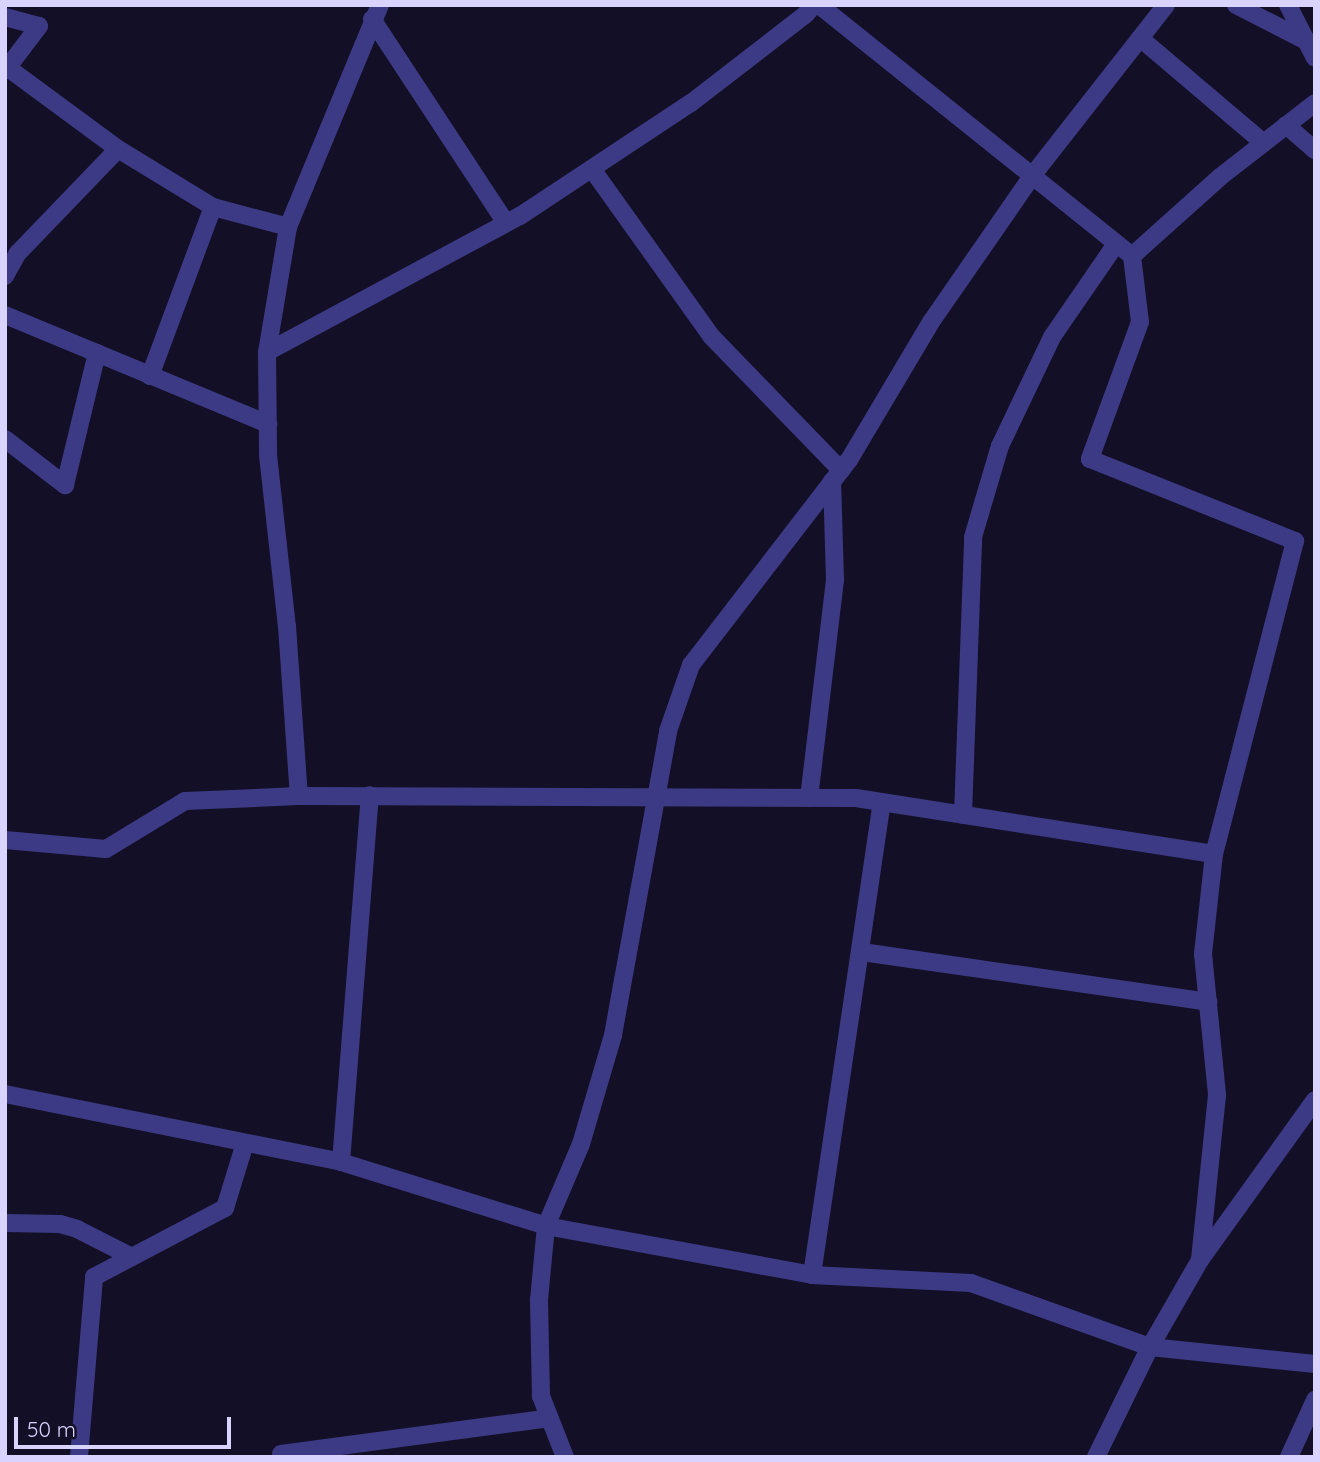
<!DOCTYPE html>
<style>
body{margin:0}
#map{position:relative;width:1320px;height:1462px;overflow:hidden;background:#130f26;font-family:Quicksand,sans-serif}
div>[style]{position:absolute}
.minor>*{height:18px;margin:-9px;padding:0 9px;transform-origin:9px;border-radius:9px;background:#3d3a85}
span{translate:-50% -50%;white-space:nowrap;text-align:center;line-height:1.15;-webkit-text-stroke:7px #130f26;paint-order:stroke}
.frame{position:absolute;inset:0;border:7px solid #d9d4ff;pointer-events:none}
.scale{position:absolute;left:14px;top:1417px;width:217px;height:32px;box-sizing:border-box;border:4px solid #d9d4ff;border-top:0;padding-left:9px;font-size:21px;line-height:24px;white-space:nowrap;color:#d9d4ff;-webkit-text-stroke:5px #130f26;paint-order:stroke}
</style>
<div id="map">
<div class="minor">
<i style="left:819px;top:5px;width:401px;rotate:38.7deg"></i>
<i style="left:1132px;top:256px;width:118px;rotate:-41.9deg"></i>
<i style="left:1220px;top:177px;width:120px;rotate:-37.9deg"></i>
<i style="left:1236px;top:5px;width:79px;rotate:27.2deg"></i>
<i style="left:1288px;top:5px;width:59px;rotate:63deg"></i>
<i style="left:5px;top:17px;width:35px;rotate:15deg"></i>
<i style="left:39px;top:26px;width:56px;rotate:127.1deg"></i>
<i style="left:372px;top:19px;width:244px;rotate:56.7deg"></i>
<i style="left:1140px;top:38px;width:162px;rotate:40.3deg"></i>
<i style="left:1286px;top:125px;width:38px;rotate:41deg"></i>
<i style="left:118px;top:149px;width:111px;rotate:31.4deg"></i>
<i style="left:213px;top:207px;width:78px;rotate:14.9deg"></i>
<i style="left:288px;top:227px;width:240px;rotate:-67.5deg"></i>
<i style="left:592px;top:169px;width:205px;rotate:54.5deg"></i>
<i style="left:711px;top:336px;width:187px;rotate:45.9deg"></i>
<i style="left:288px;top:227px;width:127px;rotate:99.5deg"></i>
<i style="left:267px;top:352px;width:103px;rotate:89.4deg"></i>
<i style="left:268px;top:455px;width:172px;rotate:83.7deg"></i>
<i style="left:287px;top:626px;width:170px;rotate:86deg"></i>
<i style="left:299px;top:796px;width:557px;rotate:0.21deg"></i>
<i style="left:856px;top:798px;width:362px;rotate:8.9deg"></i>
<i style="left:1214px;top:854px;width:101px;rotate:96.3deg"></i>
<i style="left:1203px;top:954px;width:142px;rotate:84.3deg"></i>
<i style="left:1217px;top:1095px;width:166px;rotate:95.9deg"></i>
<i style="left:1132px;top:256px;width:66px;rotate:83.1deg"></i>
<i style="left:1140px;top:322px;width:146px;rotate:110.1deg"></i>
<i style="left:1090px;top:459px;width:221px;rotate:21.8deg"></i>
<i style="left:1295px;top:541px;width:323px;rotate:104.5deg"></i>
<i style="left:5px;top:276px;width:26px;rotate:-61deg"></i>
<i style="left:18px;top:253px;width:144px;rotate:-46.1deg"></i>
<i style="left:118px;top:149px;width:137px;rotate:-143.6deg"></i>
<i style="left:5px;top:315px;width:285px;rotate:22.5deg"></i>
<i style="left:267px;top:352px;width:287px;rotate:-28.3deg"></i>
<i style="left:520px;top:216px;width:205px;rotate:-33.5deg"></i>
<i style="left:691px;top:103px;width:144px;rotate:-37.7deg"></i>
<i style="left:805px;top:15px;width:13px;rotate:-48deg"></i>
<i style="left:150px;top:376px;width:180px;rotate:-69.6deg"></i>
<i style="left:5px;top:439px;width:76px;rotate:37.5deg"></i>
<i style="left:65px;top:485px;width:136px;rotate:-76.4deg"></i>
<i style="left:809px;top:798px;width:220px;rotate:-83.2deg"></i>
<i style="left:835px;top:580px;width:99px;rotate:-91.7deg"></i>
<i style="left:963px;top:815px;width:278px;rotate:-87.9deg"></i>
<i style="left:973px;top:537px;width:95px;rotate:-73.5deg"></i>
<i style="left:1000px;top:446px;width:121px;rotate:-64.5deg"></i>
<i style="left:1052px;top:337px;width:113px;rotate:-55.5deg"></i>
<i style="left:5px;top:840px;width:101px;rotate:5.1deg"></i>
<i style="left:106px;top:849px;width:92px;rotate:-31.3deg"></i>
<i style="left:185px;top:801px;width:114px;rotate:-2.5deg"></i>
<i style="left:862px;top:952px;width:350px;rotate:8.2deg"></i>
<i style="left:5px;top:1094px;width:343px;rotate:11.4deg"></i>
<i style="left:341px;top:1162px;width:215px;rotate:17.3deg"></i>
<i style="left:546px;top:1226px;width:270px;rotate:10.4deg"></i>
<i style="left:812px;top:1275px;width:159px;rotate:2.9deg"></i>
<i style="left:971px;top:1283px;width:190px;rotate:19.7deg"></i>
<i style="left:1150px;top:1347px;width:166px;rotate:5.9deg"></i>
<i style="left:341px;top:1162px;width:368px;rotate:-85.5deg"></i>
<i style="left:5px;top:1223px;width:55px;rotate:1deg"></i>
<i style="left:60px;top:1224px;width:18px;rotate:16deg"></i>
<i style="left:77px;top:1229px;width:59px;rotate:27deg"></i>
<i style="left:812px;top:1275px;width:478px;rotate:-81.6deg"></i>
<i style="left:281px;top:1454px;width:271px;rotate:-7.6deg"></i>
<i style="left:79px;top:1457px;width:181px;rotate:-85.2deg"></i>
<i style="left:94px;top:1277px;width:148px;rotate:-27.8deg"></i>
<i style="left:225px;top:1208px;width:68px;rotate:-72.9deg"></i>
<i style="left:565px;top:1457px;width:66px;rotate:-111.5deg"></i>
<i style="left:541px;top:1396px;width:96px;rotate:-91.2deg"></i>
<i style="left:539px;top:1300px;width:74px;rotate:-84.6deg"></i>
<i style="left:546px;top:1226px;width:89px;rotate:-66.9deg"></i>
<i style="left:581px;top:1144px;width:114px;rotate:-73.6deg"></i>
<i style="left:613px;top:1035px;width:309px;rotate:-79.7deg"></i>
<i style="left:668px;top:731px;width:70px;rotate:-70.8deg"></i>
<i style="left:691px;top:665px;width:259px;rotate:-52.4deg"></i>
<i style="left:849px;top:460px;width:161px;rotate:-59.3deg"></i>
<i style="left:931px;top:322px;width:178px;rotate:-55.3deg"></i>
<i style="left:1032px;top:176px;width:217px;rotate:-51.9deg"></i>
<i style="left:1096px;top:1457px;width:123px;rotate:-63.9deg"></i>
<i style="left:1150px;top:1347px;width:100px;rotate:-60.1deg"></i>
<i style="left:1200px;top:1260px;width:197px;rotate:-54.3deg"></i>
<i style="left:1289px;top:1457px;width:63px;rotate:-65.5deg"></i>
</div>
<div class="frame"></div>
<div class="scale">50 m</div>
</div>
